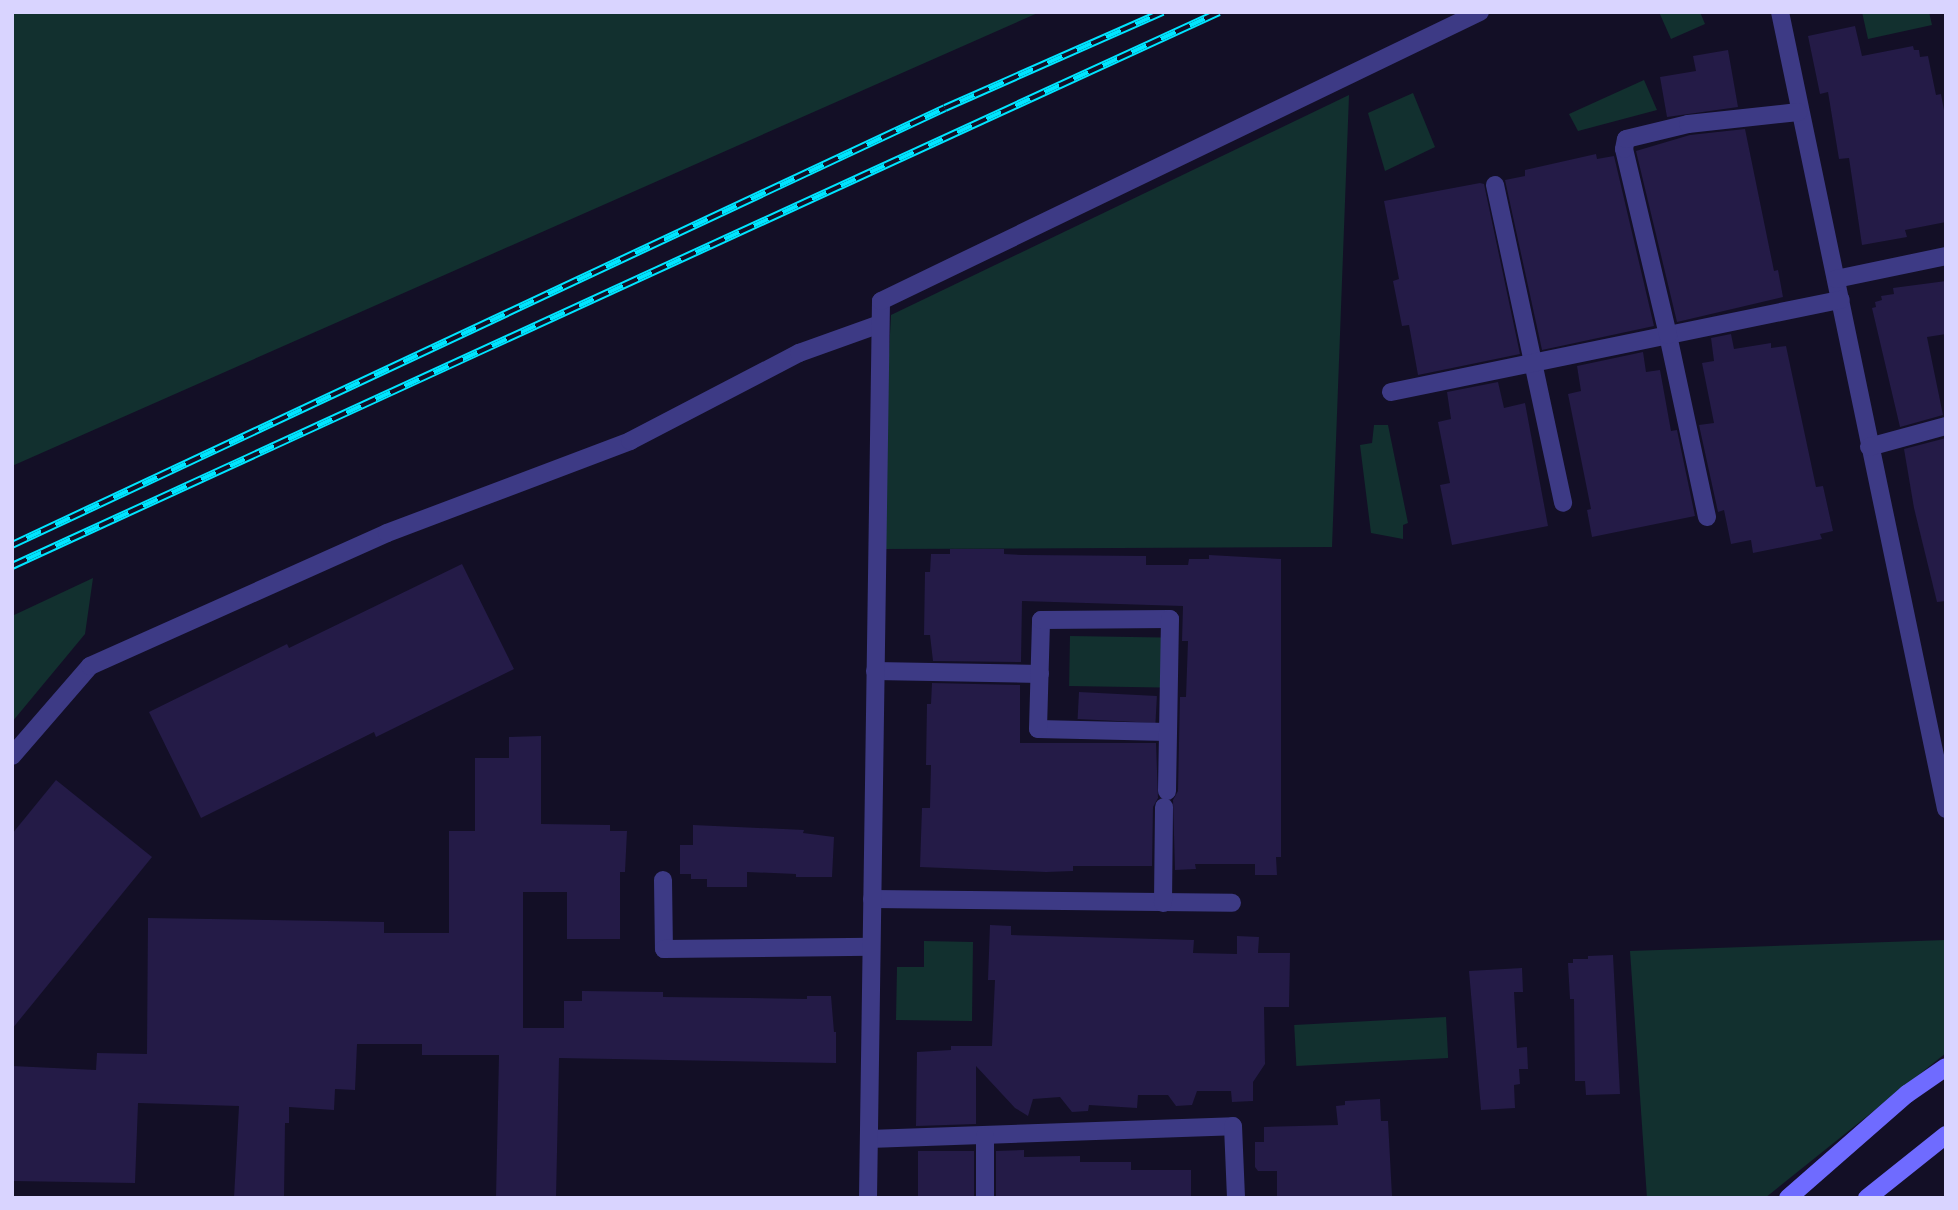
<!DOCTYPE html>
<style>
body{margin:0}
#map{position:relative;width:1958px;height:1210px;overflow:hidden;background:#130f26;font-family:Montserrat,sans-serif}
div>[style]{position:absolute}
.green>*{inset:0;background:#12302f;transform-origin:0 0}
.building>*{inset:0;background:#241b47;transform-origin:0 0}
.minor>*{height:18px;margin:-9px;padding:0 9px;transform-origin:9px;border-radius:9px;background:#3d3a85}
.secondary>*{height:18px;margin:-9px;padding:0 9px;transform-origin:9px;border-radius:9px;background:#6f6bff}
.rail>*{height:8px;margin-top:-4px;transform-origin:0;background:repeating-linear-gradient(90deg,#130f26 0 16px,#00e5ff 0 32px);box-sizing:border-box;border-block:2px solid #00e5ff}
span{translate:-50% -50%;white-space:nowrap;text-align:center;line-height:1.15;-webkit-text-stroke:6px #130f26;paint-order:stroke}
.frame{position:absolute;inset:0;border:14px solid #d9d4ff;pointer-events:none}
</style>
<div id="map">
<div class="green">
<i style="clip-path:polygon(12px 12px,1040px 12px,12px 466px)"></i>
<i style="clip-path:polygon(1659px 12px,1700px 12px,1705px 24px,1671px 39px)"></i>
<i style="clip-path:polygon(1862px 12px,1929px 12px,1932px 25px,1868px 39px)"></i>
<i style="clip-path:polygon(1644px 80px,1657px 110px,1578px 131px,1569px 114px)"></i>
<i style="clip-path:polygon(1413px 93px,1435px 147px,1385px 171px,1368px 113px)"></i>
<i style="clip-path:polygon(1349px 95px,1332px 547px,879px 549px,891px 315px)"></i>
<i style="clip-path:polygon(1374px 425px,1388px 425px,1408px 523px,1403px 525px,1403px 539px,1371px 533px,1360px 445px,1372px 443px)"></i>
<i style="clip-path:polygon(93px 578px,85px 634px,12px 722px,12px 616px)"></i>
<i style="left:1070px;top:636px;width:92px;height:50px;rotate:1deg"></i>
<i style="clip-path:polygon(1946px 940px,1946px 1053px,1765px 1198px,1647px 1198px,1630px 951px)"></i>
<i style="clip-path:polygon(924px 941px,973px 942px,972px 1021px,896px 1020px,897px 967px,924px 967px)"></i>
<i style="left:1446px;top:1017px;width:41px;height:152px;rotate:87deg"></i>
</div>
<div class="building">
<i style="clip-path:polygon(1855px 26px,1862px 56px,1913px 46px,1914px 50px,1919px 50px,1920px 57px,1928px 56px,1936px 95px,1941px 94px,1946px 121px,1946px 222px,1905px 230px,1907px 237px,1862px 245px,1849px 158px,1839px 159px,1828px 92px,1820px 94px,1808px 36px)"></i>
<i style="clip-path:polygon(1728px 50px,1738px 107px,1667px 117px,1660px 77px,1696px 71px,1693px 56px)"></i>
<i style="clip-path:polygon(1745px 129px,1774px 271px,1778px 270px,1783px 297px,1677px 322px,1636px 151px,1690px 135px)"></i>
<i style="clip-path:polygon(1596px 154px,1597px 159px,1614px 156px,1654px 326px,1542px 350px,1505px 180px,1525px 176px,1525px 170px)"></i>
<i style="clip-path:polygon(1480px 183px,1484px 184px,1520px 354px,1418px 375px,1409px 325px,1402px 326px,1393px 281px,1399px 279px,1384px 201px)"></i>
<i style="clip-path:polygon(1946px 281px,1946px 334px,1927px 337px,1943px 415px,1900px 427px,1872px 308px,1876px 307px,1875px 302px,1882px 300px,1881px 296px,1894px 294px,1893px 288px)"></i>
<i style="clip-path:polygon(1731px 334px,1734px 349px,1771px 343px,1771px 348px,1786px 346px,1816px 487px,1823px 486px,1833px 531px,1820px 534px,1822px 539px,1753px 553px,1751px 540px,1731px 544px,1724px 510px,1718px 512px,1699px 425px,1714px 423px,1702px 363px,1714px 361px,1711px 338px)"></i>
<i style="clip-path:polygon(1643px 352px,1646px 372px,1660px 370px,1671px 431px,1677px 430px,1695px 516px,1592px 537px,1587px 510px,1591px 509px,1568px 394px,1581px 391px,1577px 366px)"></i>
<i style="clip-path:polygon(1498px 382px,1504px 408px,1525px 403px,1548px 526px,1452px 545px,1440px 485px,1450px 483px,1438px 422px,1451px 419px,1447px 392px)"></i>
<i style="clip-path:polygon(1946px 438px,1946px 601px,1937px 602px,1914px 508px,1904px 449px)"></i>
<i style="clip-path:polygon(950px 549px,1004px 549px,1004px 554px,1023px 555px,1146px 556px,1146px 565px,1188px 565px,1189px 559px,1209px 559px,1209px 555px,1281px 559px,1281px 857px,1276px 857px,1277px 875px,1255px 875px,1255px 864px,1195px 864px,1196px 869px,1175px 870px,1173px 800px,1178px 791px,1180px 697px,1186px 697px,1188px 641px,1182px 641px,1183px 606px,1022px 601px,1021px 662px,933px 661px,930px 635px,924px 635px,925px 572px,930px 572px,931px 554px,950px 554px)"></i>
<i style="clip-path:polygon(462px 564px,514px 669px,376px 737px,374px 732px,201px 818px,149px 712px,287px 644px,289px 648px)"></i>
<i style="clip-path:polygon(932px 683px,1020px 685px,1020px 743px,1156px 743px,1158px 798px,1153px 807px,1152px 866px,1073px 866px,1073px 871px,1046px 872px,920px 867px,922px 808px,930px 808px,931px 765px,926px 765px,927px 704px,931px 704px)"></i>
<i style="left:1079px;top:692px;width:78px;height:27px;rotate:3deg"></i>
<i style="clip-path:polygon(541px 736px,541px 824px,610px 825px,610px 831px,627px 831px,625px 872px,620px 872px,620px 939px,567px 939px,567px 892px,523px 892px,523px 1028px,564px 1028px,564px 1001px,582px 1001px,582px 991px,663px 992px,663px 997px,749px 998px,807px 999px,807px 996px,831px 996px,834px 1032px,836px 1032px,836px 1063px,559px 1058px,556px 1198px,496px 1198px,499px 1055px,422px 1055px,422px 1044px,357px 1044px,355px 1090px,335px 1089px,334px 1110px,289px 1107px,289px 1123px,285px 1123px,284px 1198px,234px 1198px,239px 1106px,138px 1103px,135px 1183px,12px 1181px,12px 1066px,96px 1070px,97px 1053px,147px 1054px,148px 918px,384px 922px,384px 933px,449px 933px,449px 831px,475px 831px,475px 758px,509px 758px,509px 737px)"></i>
<i style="clip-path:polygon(56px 780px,152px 857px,12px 1029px,12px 834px)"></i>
<i style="clip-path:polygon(693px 825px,804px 830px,803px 833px,834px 837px,832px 877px,796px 877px,796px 874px,747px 872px,747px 887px,707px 887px,707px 879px,691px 879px,691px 874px,680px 874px,680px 845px,693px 845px)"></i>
<i style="clip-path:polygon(990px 925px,1011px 926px,1011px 935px,1194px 940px,1193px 953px,1237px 954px,1237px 936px,1259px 937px,1258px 953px,1290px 953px,1289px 1007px,1264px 1007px,1265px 1064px,1253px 1082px,1253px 1101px,1232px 1102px,1231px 1091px,1197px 1091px,1192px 1105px,1176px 1106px,1168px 1095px,1138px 1095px,1137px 1108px,1089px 1105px,1088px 1111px,1072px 1112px,1060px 1097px,1033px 1099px,1028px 1116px,1015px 1108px,976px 1066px,976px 1124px,916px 1126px,917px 1052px,951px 1050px,951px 1046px,992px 1046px,995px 980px,988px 980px)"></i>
<i style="clip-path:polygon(1613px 955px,1620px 1094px,1586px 1095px,1585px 1081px,1575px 1081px,1574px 999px,1570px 999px,1568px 963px,1573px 963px,1573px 959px,1588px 959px,1588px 956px)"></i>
<i style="clip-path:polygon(1522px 968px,1523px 992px,1514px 992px,1517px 1048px,1527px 1047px,1528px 1069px,1519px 1069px,1520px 1084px,1514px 1085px,1515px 1108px,1481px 1110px,1469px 971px)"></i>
<i style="clip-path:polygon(1380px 1099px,1381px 1121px,1388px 1121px,1392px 1196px,1277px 1198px,1277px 1171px,1258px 1171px,1255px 1167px,1255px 1142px,1264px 1142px,1264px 1127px,1338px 1125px,1336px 1106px,1345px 1105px,1345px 1101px)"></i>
<i style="clip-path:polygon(1024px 1150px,1024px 1157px,1080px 1156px,1080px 1162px,1131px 1162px,1131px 1170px,1191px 1170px,1191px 1198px,996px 1198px,996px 1151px)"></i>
<i style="left:974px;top:1151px;width:47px;height:56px;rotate:90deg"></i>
</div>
<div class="minor">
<i style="left:1780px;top:12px;width:814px;rotate:78.23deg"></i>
<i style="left:1495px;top:185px;width:325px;rotate:77.9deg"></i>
<i style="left:1836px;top:279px;width:112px;rotate:-11.8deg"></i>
<i style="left:1391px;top:392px;width:459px;rotate:-11.6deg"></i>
<i style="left:1869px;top:447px;width:80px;rotate:-15.3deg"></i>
<i style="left:1707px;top:517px;width:186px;rotate:-102.1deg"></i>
<i style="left:1668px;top:335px;width:191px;rotate:-103.3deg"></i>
<i style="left:1624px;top:149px;width:10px;rotate:-79deg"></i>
<i style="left:1626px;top:139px;width:64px;rotate:-13.6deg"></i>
<i style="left:1688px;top:124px;width:111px;rotate:-6.2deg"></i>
<i style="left:875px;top:671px;width:165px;rotate:1deg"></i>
<i style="left:1167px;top:732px;width:129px;rotate:-178.7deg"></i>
<i style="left:1038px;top:729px;width:109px;rotate:-88.4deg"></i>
<i style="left:1041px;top:620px;width:129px;rotate:-0.4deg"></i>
<i style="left:1170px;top:619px;width:172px;rotate:91deg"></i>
<i style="left:12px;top:756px;width:119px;rotate:-49.1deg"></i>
<i style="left:90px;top:666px;width:325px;rotate:-24.1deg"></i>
<i style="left:387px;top:533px;width:260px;rotate:-20.7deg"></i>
<i style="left:630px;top:441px;width:191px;rotate:-27.5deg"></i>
<i style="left:799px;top:353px;width:86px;rotate:-19.7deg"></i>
<i style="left:663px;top:880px;width:69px;rotate:89.2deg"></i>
<i style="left:664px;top:949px;width:207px;rotate:-0.6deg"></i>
<i style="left:872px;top:899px;width:360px;rotate:0.6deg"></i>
<i style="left:1163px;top:903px;width:96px;rotate:-89.4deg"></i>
<i style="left:869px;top:1139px;width:364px;rotate:-2deg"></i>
<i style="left:1233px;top:1126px;width:72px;rotate:87.6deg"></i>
<i style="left:868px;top:1198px;width:897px;rotate:-89.17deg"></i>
<i style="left:881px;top:301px;width:665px;rotate:-25.76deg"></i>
<i style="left:985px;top:1198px;width:62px;rotate:-90deg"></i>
</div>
<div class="secondary">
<i style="left:1788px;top:1198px;width:158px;rotate:-41.2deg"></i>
<i style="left:1907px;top:1094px;width:47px;rotate:-34.7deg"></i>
<i style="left:1867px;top:1198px;width:101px;rotate:-38.6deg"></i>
</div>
<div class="rail">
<i style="left:12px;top:545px;width:1030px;rotate:-25.1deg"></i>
<i style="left:945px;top:108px;width:238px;rotate:-23.8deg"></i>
<i style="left:12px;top:566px;width:1328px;rotate:-24.65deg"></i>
</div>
<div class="frame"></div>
</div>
